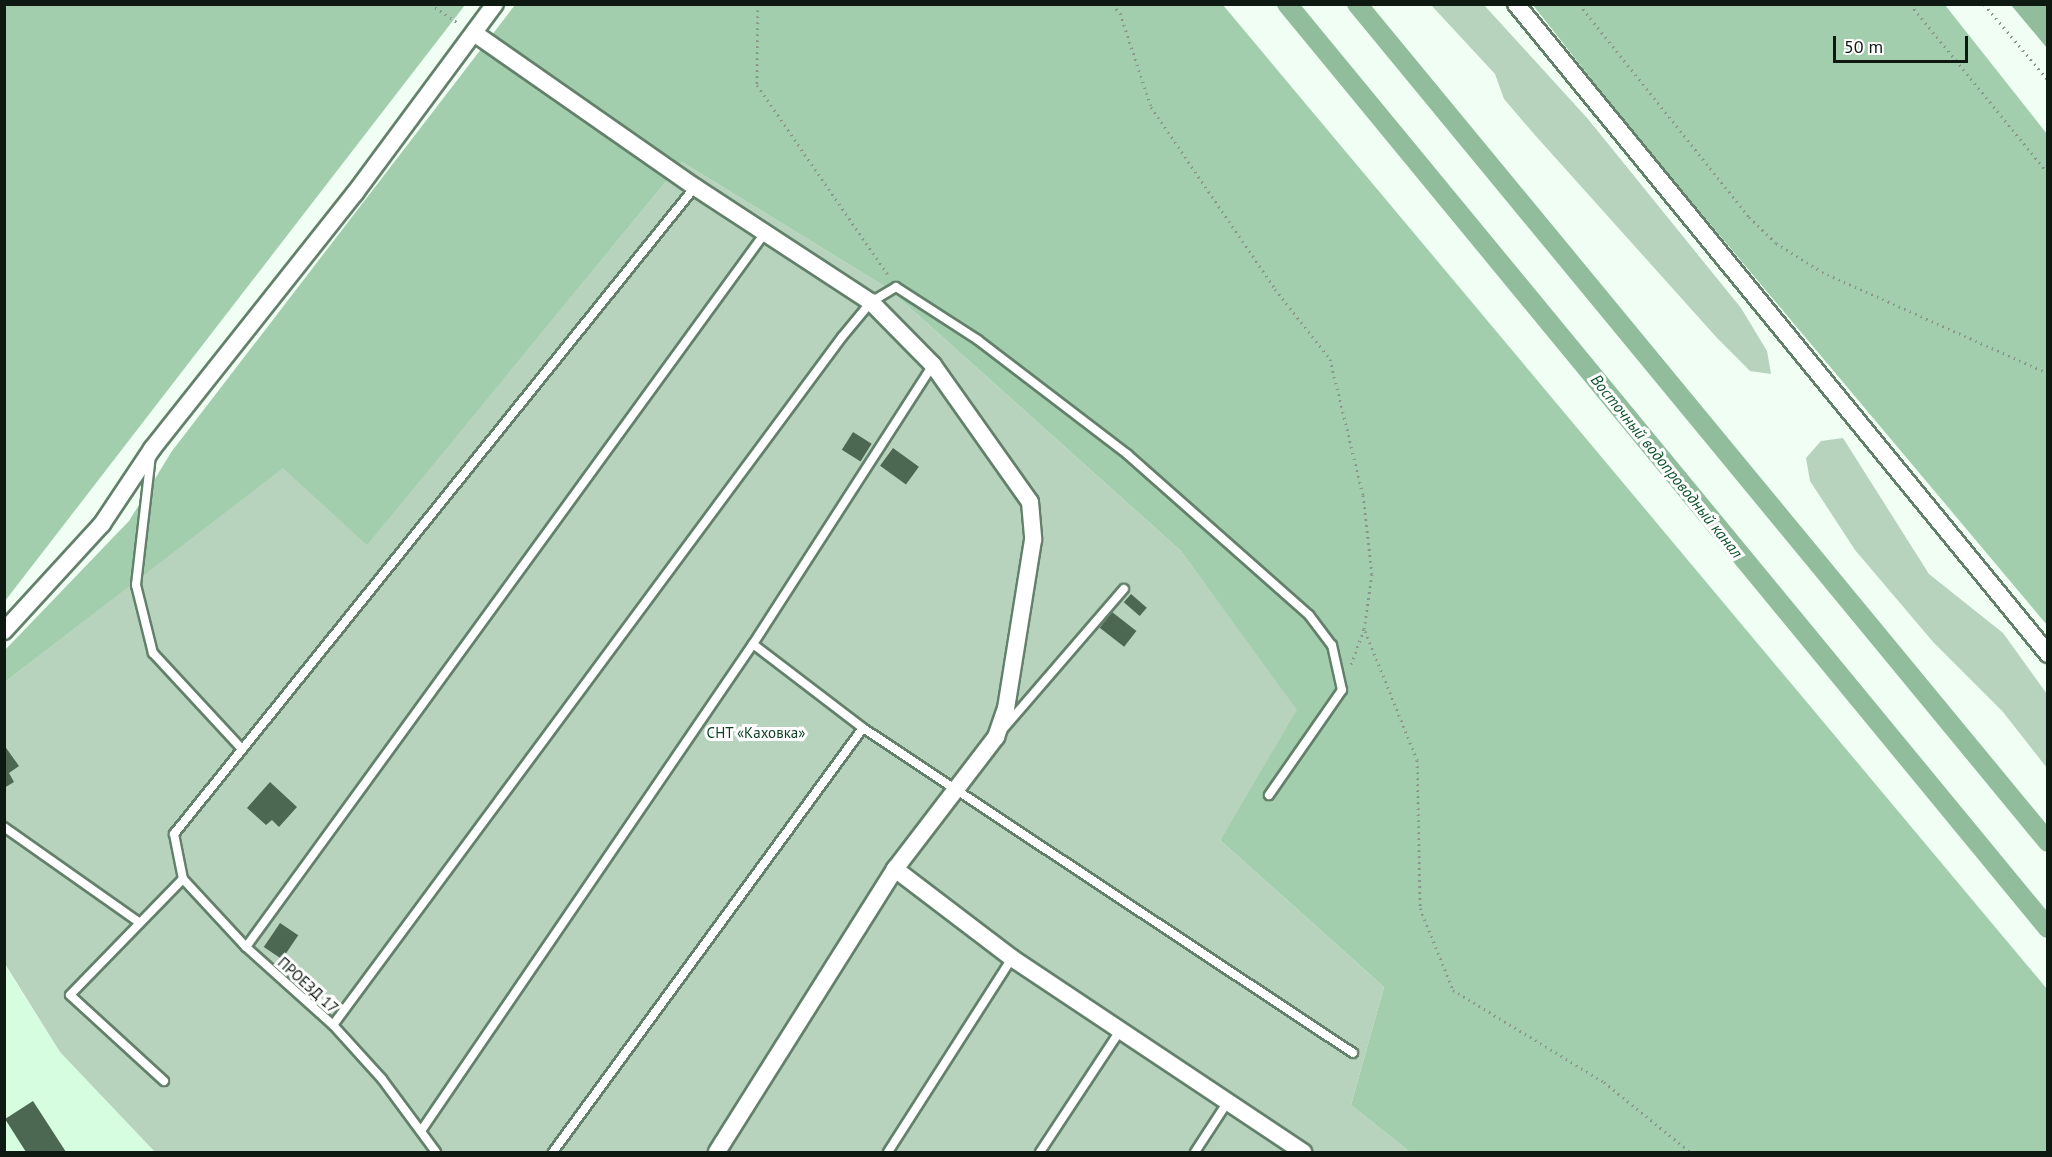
<!DOCTYPE html>
<meta charset="utf-8">
<style>
body{margin:0}
#map{position:relative;width:2052px;height:1157px;overflow:hidden;background:#f1fef4;font-family:"PT Sans",sans-serif}
div>[style]{position:absolute}
.built>*{inset:0;background:#d6fddf}
.green>*{inset:0;background:#b7d3bd}
.forest>*{inset:0;background:#a2cead}
.water>*{inset:0;background:#92bd9d}
.canal>*{height:20px;margin:-10px;padding:0 10px;transform-origin:10px;border-radius:10px;background:#92bd9d}
.building>*{inset:0;background:#4c6853;transform-origin:0 0}
.path>*{height:3px;margin-top:-1.5px;transform-origin:0;background:repeating-linear-gradient(90deg,#8a968d 0 1.5px,transparent 0 6px)}
.roads{filter:drop-shadow(2px 0 #63806a) drop-shadow(-2px 0 #63806a) drop-shadow(0 2px #63806a) drop-shadow(0 -2px #63806a)}
.service>*{height:8px;margin:-4px;padding:0 4px;transform-origin:4px;border-radius:4px;background:#fff}
.minor>*{height:16px;margin:-8px;padding:0 8px;transform-origin:8px;border-radius:8px;background:#fff}
span{translate:-50% -50%;white-space:nowrap;text-align:center;line-height:1.15;-webkit-text-stroke:6px #fff;paint-order:stroke}
.park-label{font-size:15px;color:#0a3e1f}
.street-label{font-size:15px;color:#0e1911}
.water-label{font-size:16px;color:#0d532a;font-style:italic}
.frame{position:absolute;inset:0;border:6px solid #0e1911;pointer-events:none}
.scale{position:absolute;left:1833px;top:36px;width:135px;height:27px;box-sizing:border-box;border:3px solid #0e1911;border-top:0;padding-left:8px;font-size:18px;line-height:21px;white-space:nowrap;color:#0e1911;-webkit-text-stroke:4px #fff;paint-order:stroke}
</style>
<div id="map">
<div class="built">
<i style="clip-path:polygon(4px 964px,60px 1052px,155px 1152px,5px 1152px)"></i>
</div>
<div class="green">
<i style="clip-path:polygon(1431px 5px,1484px 5px,1588px 119px,1741px 308px,1767px 351px,1771px 374px,1750px 371px,1718px 339px,1534px 134px,1504px 99px,1495px 74px)"></i>
<i style="clip-path:polygon(682px 162px,889px 289px,1181px 551px,1298px 710px,1220px 840px,1384px 987px,1351px 1105px,1410px 1152px,155px 1152px,60px 1052px,5px 964px,5px 682px,283px 467px,367px 544px)"></i>
<i style="clip-path:polygon(1843px 438px,1929px 574px,2003px 633px,2047px 694px,2047px 768px,2003px 712px,1934px 643px,1855px 550px,1810px 481px,1806px 458px,1821px 441px)"></i>
</div>
<div class="forest">
<i style="clip-path:polygon(5px 4px,465px 5px,5px 601px,4px 5px)"></i>
<i style="clip-path:polygon(515px 5px,1223px 5px,2047px 989px,2047px 1152px,1410px 1152px,1351px 1105px,1384px 987px,1220px 840px,1297px 710px,1181px 551px,889px 289px,682px 162px,367px 545px,283px 468px,5px 682px,5px 650px,129px 521px,172px 451px)"></i>
<i style="clip-path:polygon(1533px 5px,1945px 5px,2047px 134px,2047px 625px,1632px 131px)"></i>
</div>
<div class="water">
<i style="clip-path:polygon(2011px 5px,2047px 5px,2047px 48px)"></i>
</div>
<div class="canal">
<i style="left:1287px;top:4px;width:1197px;rotate:50.53deg"></i>
<i style="left:1357px;top:4px;width:1086px;rotate:50.49deg"></i>
</div>
<div class="building">
<i style="left:853px;top:432px;width:22px;height:21px;rotate:32deg"></i>
<i style="left:893px;top:448px;width:32px;height:22px;rotate:36deg"></i>
<i style="left:1131px;top:594px;width:21px;height:11px;rotate:41deg"></i>
<i style="left:1112px;top:612px;width:31px;height:20px;rotate:38deg"></i>
<i style="clip-path:polygon(4px 745px,19px 766px,9px 773px,14px 782px,4px 788px)"></i>
<i style="clip-path:polygon(270px 782px,297px 807px,279px 827px,272px 820px,266px 825px,247px 808px)"></i>
<i style="left:280px;top:923px;width:22px;height:29px;rotate:34deg"></i>
<i style="clip-path:polygon(33px 1101px,66px 1152px,26px 1152px,5px 1119px)"></i>
</div>
<div class="path">
<i style="left:430px;top:4px;width:36px;rotate:34deg"></i>
<i style="left:758px;top:4px;width:81px;rotate:90.7deg"></i>
<i style="left:757px;top:85px;width:232px;rotate:55.4deg"></i>
<i style="left:1112px;top:4px;width:12px;rotate:48deg"></i>
<i style="left:1120px;top:13px;width:99px;rotate:71.7deg"></i>
<i style="left:1151px;top:107px;width:220px;rotate:55.7deg"></i>
<i style="left:1275px;top:289px;width:89px;rotate:51.8deg"></i>
<i style="left:1330px;top:359px;width:140px;rotate:76.4deg"></i>
<i style="left:1363px;top:495px;width:80px;rotate:83.5deg"></i>
<i style="left:1372px;top:574px;width:56px;rotate:98.3deg"></i>
<i style="left:1364px;top:629px;width:40px;rotate:110.2deg"></i>
<i style="left:1579px;top:4px;width:273px;rotate:51.4deg"></i>
<i style="left:1749px;top:217px;width:37px;rotate:44deg"></i>
<i style="left:1776px;top:243px;width:54px;rotate:32.2deg"></i>
<i style="left:1822px;top:272px;width:248px;rotate:24.1deg"></i>
<i style="left:1910px;top:4px;width:218px;rotate:50.8deg"></i>
<i style="left:1984px;top:4px;width:99px;rotate:49.9deg"></i>
<i style="left:1365px;top:631px;width:139px;rotate:68deg"></i>
<i style="left:1417px;top:760px;width:148px;rotate:88.8deg"></i>
<i style="left:1420px;top:908px;width:88px;rotate:68.1deg"></i>
<i style="left:1453px;top:990px;width:177px;rotate:31.4deg"></i>
<i style="left:1604px;top:1082px;width:111px;rotate:39.1deg"></i>
</div>
<div class="roads">
<div class="service">
<i style="left:151px;top:455px;width:131px;rotate:96.6deg"></i>
<i style="left:136px;top:585px;width:70px;rotate:76deg"></i>
<i style="left:153px;top:653px;width:131px;rotate:47.2deg"></i>
<i style="left:753px;top:644px;width:138px;rotate:37.4deg"></i>
<i style="left:863px;top:728px;width:588px;rotate:33.55deg"></i>
<i style="left:1003px;top:729px;width:185px;rotate:-49.2deg"></i>
<i style="left:4px;top:827px;width:166px;rotate:35.2deg"></i>
<i style="left:246px;top:947px;width:883px;rotate:-53.99deg"></i>
<i style="left:333px;top:1025px;width:856px;rotate:-53.51deg"></i>
<i style="left:842px;top:337px;width:45px;rotate:-50.4deg"></i>
<i style="left:871px;top:302px;width:29px;rotate:-31deg"></i>
<i style="left:896px;top:287px;width:98px;rotate:32.9deg"></i>
<i style="left:978px;top:340px;width:188px;rotate:37.4deg"></i>
<i style="left:1127px;top:454px;width:243px;rotate:41.5deg"></i>
<i style="left:1309px;top:615px;width:38px;rotate:53deg"></i>
<i style="left:1332px;top:645px;width:46px;rotate:77.5deg"></i>
<i style="left:1342px;top:690px;width:128px;rotate:124.8deg"></i>
<i style="left:164px;top:1081px;width:127px;rotate:-137.5deg"></i>
<i style="left:70px;top:995px;width:162px;rotate:-45.8deg"></i>
<i style="left:421px;top:1131px;width:589px;rotate:-55.72deg"></i>
<i style="left:753px;top:644px;width:332px;rotate:-57.2deg"></i>
<i style="left:436px;top:1152px;width:91px;rotate:-126.5deg"></i>
<i style="left:382px;top:1079px;width:73px;rotate:-132.2deg"></i>
<i style="left:333px;top:1025px;width:117px;rotate:-138.1deg"></i>
<i style="left:246px;top:947px;width:93px;rotate:-132.8deg"></i>
<i style="left:183px;top:879px;width:46px;rotate:-101.3deg"></i>
<i style="left:174px;top:834px;width:831px;rotate:-51.16deg"></i>
<i style="left:553px;top:1152px;width:525px;rotate:-53.83deg"></i>
<i style="left:888px;top:1152px;width:230px;rotate:-57.4deg"></i>
<i style="left:1040px;top:1152px;width:144px;rotate:-56.6deg"></i>
<i style="left:1195px;top:1152px;width:59px;rotate:-56.9deg"></i>
</div>
<div class="minor">
<i style="left:1516px;top:4px;width:840px;rotate:50.7deg"></i>
<i style="left:474px;top:33px;width:269px;rotate:34.9deg"></i>
<i style="left:695px;top:187px;width:210px;rotate:33.2deg"></i>
<i style="left:871px;top:302px;width:88px;rotate:45.5deg"></i>
<i style="left:933px;top:365px;width:168px;rotate:54.7deg"></i>
<i style="left:1030px;top:502px;width:38px;rotate:85deg"></i>
<i style="left:1033px;top:540px;width:170px;rotate:99.1deg"></i>
<i style="left:1006px;top:708px;width:31px;rotate:109deg"></i>
<i style="left:996px;top:737px;width:166px;rotate:127.4deg"></i>
<i style="left:895px;top:869px;width:334px;rotate:122.2deg"></i>
<i style="left:4px;top:631px;width:145px;rotate:-47.5deg"></i>
<i style="left:102px;top:524px;width:90px;rotate:-56.3deg"></i>
<i style="left:152px;top:449px;width:327px;rotate:-51.6deg"></i>
<i style="left:355px;top:193px;width:235px;rotate:-53.5deg"></i>
<i style="left:895px;top:869px;width:147px;rotate:37.3deg"></i>
<i style="left:1012px;top:958px;width:350px;rotate:33.7deg"></i>
</div>
</div>
<div class="park-label">
<span style="left:756px;top:733px">СНТ «Каховка»</span>
</div>
<div class="street-label">
<span style="left:308px;top:985px;rotate:42deg">ПРОЕЗД 17</span>
</div>
<div class="water-label">
<span style="left:1667px;top:466px;rotate:51deg">Восточный водопроводный канал</span>
</div>
<div class="frame"></div>
<div class="scale">50 m</div>
</div>
